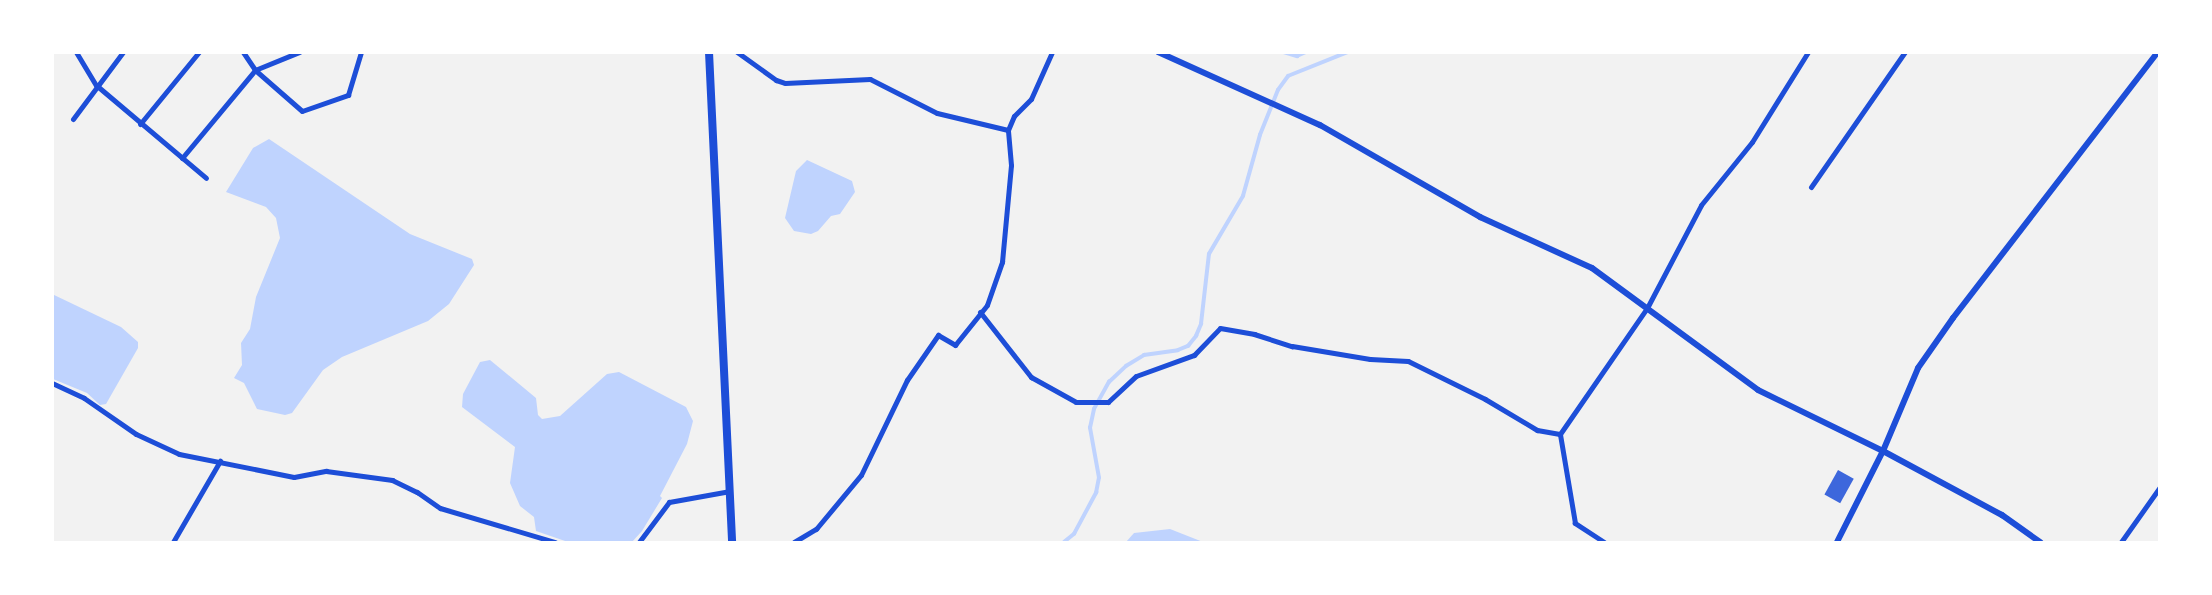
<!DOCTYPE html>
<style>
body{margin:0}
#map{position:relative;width:2212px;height:595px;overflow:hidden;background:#f2f2f2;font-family:Helvetica,sans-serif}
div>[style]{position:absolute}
.water>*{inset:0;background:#bfd3fe}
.stream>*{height:3.5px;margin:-1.75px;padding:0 1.75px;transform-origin:1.75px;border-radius:1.75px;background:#bfd3fe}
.building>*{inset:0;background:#3d67dc;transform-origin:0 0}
.minor>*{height:5px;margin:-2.5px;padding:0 2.5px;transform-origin:2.5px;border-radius:2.5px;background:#1d4ed8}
.tertiary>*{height:6px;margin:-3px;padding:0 3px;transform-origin:3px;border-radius:3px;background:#1d4ed8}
.primary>*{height:8px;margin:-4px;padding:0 4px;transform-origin:4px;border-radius:4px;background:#1d4ed8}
span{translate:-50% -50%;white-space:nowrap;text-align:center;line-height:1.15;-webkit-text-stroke:6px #fff;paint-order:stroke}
.frame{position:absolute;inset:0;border:54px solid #fff;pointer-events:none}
</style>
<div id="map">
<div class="water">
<i style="clip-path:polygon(269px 139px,410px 234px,472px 259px,474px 265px,449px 304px,428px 321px,342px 357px,323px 370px,292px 413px,285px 415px,257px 409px,244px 383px,234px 378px,242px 365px,241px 343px,250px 329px,256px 297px,280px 238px,276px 218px,266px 207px,226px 192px,253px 148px)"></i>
<i style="clip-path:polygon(807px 160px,852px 181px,855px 192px,840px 214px,831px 216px,818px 231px,811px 234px,794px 231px,785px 218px,796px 171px)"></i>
<i style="clip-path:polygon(52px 294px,121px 327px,138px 342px,138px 348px,106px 404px,100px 405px,87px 393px,53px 379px)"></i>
<i style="clip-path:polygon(490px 360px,536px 398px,538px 415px,542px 419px,560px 416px,607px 374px,619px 372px,686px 407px,693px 421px,687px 444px,660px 496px,662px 498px,642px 531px,632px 542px,568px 542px,536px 531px,534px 517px,520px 506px,510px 483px,515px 447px,462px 407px,463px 394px,480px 362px)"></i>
<i style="clip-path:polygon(1170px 529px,1203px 542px,1126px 542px,1134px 533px)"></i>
</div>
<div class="stream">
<i style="left:1284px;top:52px;width:14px;rotate:17deg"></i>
<i style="left:1297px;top:56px;width:10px;rotate:-24deg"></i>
<i style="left:1064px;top:542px;width:13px;rotate:-39deg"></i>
<i style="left:1074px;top:534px;width:47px;rotate:-61.8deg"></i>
<i style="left:1096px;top:493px;width:15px;rotate:-79deg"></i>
<i style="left:1099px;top:478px;width:51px;rotate:-100.2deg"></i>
<i style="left:1090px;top:428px;width:19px;rotate:-78deg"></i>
<i style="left:1094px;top:409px;width:31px;rotate:-61deg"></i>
<i style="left:1109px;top:382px;width:23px;rotate:-43deg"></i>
<i style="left:1126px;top:366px;width:21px;rotate:-31deg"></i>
<i style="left:1144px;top:355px;width:34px;rotate:-8deg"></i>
<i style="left:1178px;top:350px;width:11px;rotate:-22deg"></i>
<i style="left:1188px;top:346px;width:13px;rotate:-51deg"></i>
<i style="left:1196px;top:336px;width:13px;rotate:-67deg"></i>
<i style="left:1201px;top:324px;width:70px;rotate:-83.5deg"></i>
<i style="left:1209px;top:254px;width:67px;rotate:-59.6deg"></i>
<i style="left:1243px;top:196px;width:63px;rotate:-74.4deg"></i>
<i style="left:1260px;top:135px;width:48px;rotate:-68.2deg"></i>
<i style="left:1278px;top:90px;width:17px;rotate:-54deg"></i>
<i style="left:1288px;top:76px;width:65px;rotate:-21.8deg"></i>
</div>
<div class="building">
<i style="left:1838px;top:470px;width:18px;height:28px;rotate:29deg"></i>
</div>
<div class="minor">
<i style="left:76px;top:52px;width:39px;rotate:59deg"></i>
<i style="left:96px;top:85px;width:144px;rotate:40.2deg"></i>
<i style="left:243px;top:52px;width:22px;rotate:56deg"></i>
<i style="left:255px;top:70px;width:62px;rotate:41.1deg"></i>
<i style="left:302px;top:111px;width:49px;rotate:-19.2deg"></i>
<i style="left:348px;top:95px;width:45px;rotate:-73.2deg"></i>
<i style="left:737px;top:52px;width:48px;rotate:35.7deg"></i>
<i style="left:776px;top:80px;width:9px;rotate:18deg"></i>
<i style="left:785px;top:83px;width:85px;rotate:-2.7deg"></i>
<i style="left:870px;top:79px;width:75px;rotate:26.9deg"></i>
<i style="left:937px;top:113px;width:73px;rotate:13.5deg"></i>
<i style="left:73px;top:119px;width:84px;rotate:-53.3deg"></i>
<i style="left:140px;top:124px;width:93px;rotate:-50.7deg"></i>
<i style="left:182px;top:158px;width:114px;rotate:-50.3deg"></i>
<i style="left:255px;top:70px;width:48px;rotate:-22.2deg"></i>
<i style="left:1811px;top:187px;width:165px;rotate:-55.2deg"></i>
<i style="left:980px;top:312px;width:83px;rotate:51.9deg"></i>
<i style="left:1031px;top:377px;width:51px;rotate:29.1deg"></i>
<i style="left:1076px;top:402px;width:32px"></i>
<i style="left:1108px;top:402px;width:38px;rotate:-43deg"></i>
<i style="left:1136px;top:376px;width:62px;rotate:-19.9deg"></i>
<i style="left:1194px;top:355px;width:37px;rotate:-46deg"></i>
<i style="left:1220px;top:328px;width:35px;rotate:10deg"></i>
<i style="left:1254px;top:334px;width:40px;rotate:18deg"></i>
<i style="left:1292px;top:346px;width:79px;rotate:9.5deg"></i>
<i style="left:1370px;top:359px;width:38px;rotate:3deg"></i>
<i style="left:1408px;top:361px;width:86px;rotate:26.3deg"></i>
<i style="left:1485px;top:399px;width:61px;rotate:30.8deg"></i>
<i style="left:1537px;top:430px;width:23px;rotate:10deg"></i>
<i style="left:52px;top:383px;width:35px;rotate:25deg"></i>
<i style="left:84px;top:398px;width:63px;rotate:34.7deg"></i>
<i style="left:136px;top:434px;width:47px;rotate:24.9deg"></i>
<i style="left:179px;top:454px;width:117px;rotate:11.3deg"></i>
<i style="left:294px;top:477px;width:33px;rotate:-11deg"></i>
<i style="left:326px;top:471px;width:67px;rotate:7.8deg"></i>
<i style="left:392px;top:480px;width:28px;rotate:26deg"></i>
<i style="left:417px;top:492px;width:28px;rotate:35deg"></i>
<i style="left:440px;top:508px;width:120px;rotate:16.5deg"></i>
<i style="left:173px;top:542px;width:94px;rotate:-59.9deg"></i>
<i style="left:639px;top:542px;width:50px;rotate:-53.1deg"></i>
<i style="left:669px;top:502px;width:62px;rotate:-10.2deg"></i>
<i style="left:794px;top:542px;width:26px;rotate:-31deg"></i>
<i style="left:816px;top:529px;width:70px;rotate:-50.2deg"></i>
<i style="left:861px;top:475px;width:106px;rotate:-64.2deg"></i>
<i style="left:907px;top:380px;width:55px;rotate:-55.4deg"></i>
<i style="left:938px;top:335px;width:20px;rotate:30deg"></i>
<i style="left:955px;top:345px;width:51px;rotate:-51.3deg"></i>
<i style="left:987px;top:305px;width:46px;rotate:-70.8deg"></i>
<i style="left:1002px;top:262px;width:97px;rotate:-84.7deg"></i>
<i style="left:1011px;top:165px;width:35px;rotate:-95deg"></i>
<i style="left:1008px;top:130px;width:15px;rotate:-67deg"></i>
<i style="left:1014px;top:116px;width:24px;rotate:-45deg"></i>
<i style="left:1031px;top:99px;width:51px;rotate:-65.9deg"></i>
<i style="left:1604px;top:542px;width:35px;rotate:-147deg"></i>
<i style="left:1575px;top:523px;width:90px;rotate:-99.6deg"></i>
<i style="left:1560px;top:434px;width:153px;rotate:-55.4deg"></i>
<i style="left:1647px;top:308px;width:116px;rotate:-62.3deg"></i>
<i style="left:1701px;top:205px;width:81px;rotate:-51deg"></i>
<i style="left:1752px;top:142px;width:106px;rotate:-58.1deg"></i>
<i style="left:2121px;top:542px;width:67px;rotate:-54.7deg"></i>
</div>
<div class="tertiary">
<i style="left:1158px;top:52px;width:178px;rotate:24.3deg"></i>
<i style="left:1320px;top:125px;width:185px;rotate:29.9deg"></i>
<i style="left:1480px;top:217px;width:123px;rotate:24.5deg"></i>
<i style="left:1592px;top:268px;width:206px;rotate:36.3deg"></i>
<i style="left:1758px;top:390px;width:139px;rotate:26deg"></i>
<i style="left:1883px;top:451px;width:135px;rotate:28.3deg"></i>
<i style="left:2002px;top:515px;width:47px;rotate:35.4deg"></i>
<i style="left:1837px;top:542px;width:102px;rotate:-63.2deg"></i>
<i style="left:1883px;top:451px;width:90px;rotate:-67.1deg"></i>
<i style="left:1918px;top:368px;width:61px;rotate:-55deg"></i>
<i style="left:1953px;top:318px;width:336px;rotate:-52.4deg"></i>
</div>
<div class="primary">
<i style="left:709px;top:52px;width:491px;rotate:87.3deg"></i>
</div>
<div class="frame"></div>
</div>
